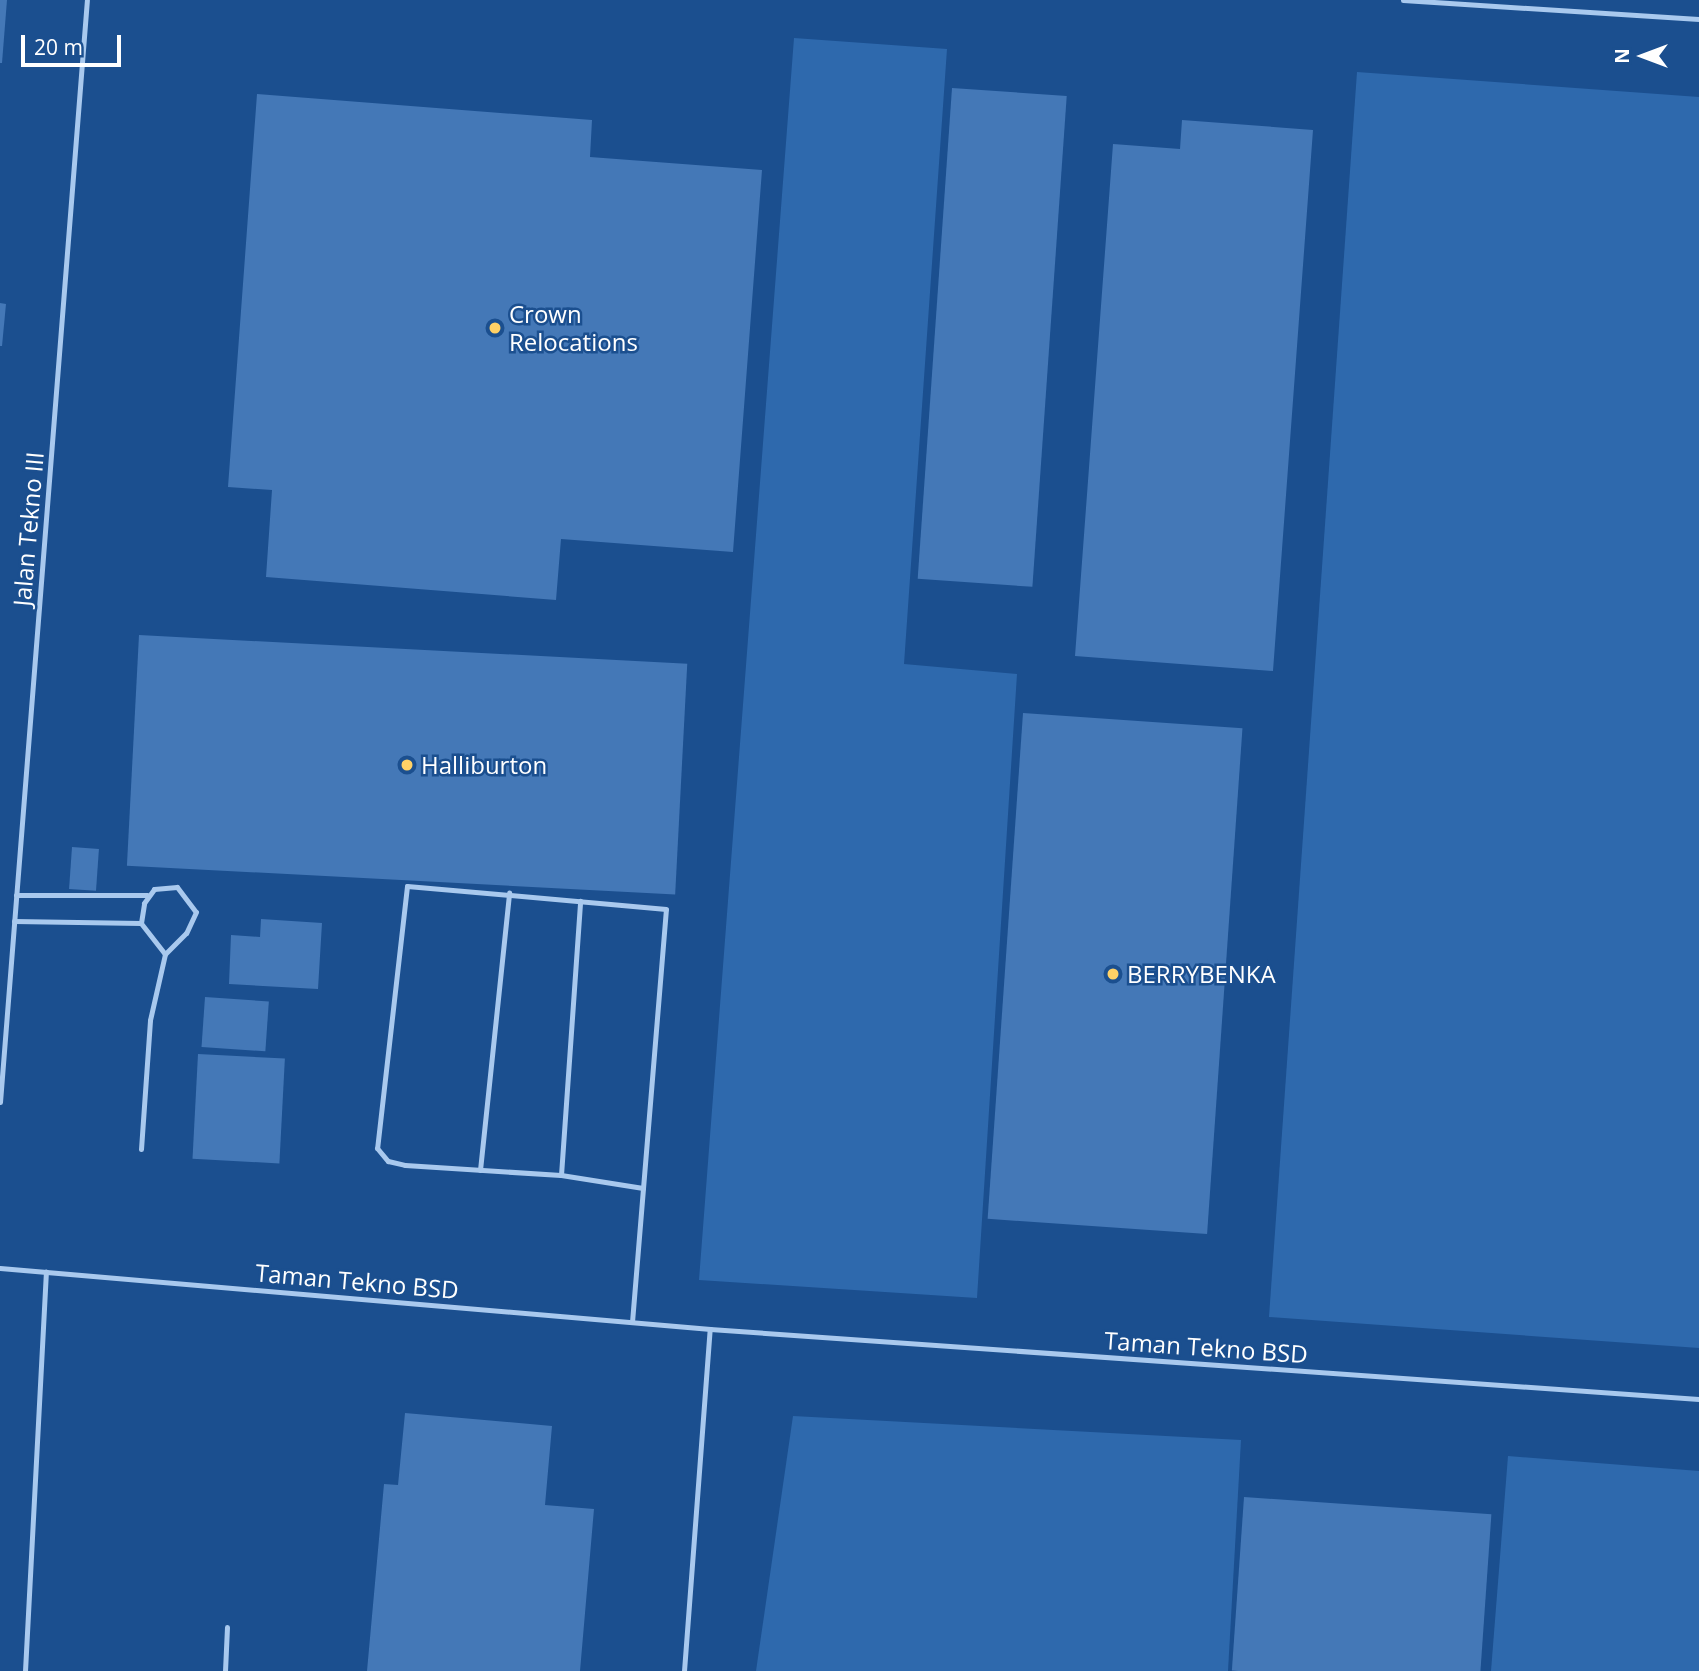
<!DOCTYPE html>
<style>
body{margin:0}
#map{position:relative;width:1699px;height:1671px;overflow:hidden;background:#1b4f8f;font-family:"Open Sans",sans-serif}
div>[style]{position:absolute}
.green>*{inset:0;background:#2e69ad}
.building>*{inset:0;background:#4478b7;transform-origin:0 0}
.service>*{height:5px;margin:-2.5px;padding:0 2.5px;transform-origin:2.5px;border-radius:2.5px;background:#a9c9ee}
.dots>*{width:19px;height:19px;translate:-50% -50%;box-sizing:border-box;border:4px solid #1b4f8f;border-radius:50%}
span{translate:-50% -50%;white-space:nowrap;text-align:center;line-height:1.15;-webkit-text-stroke:5px #1b4f8f;paint-order:stroke}
.poi-label{font-size:24px;color:#fff}
.left{translate:0 -50%;text-align:left}
.street-label{font-size:24px;color:#fff}
.north{position:absolute;left:1608px;top:21px;width:70px;height:70px;-webkit-text-stroke:5px #1b4f8f;paint-order:stroke;rotate:270deg;font-size:19px;font-weight:700;line-height:28px;text-align:center;color:#fff}
.north::after{content:'';display:block;margin:auto;width:24px;height:32px;background:#fff;clip-path:polygon(50% 0,100% 100%,50% 72%,0 100%)}
.scale{position:absolute;left:21px;top:35px;width:100px;height:32px;box-sizing:border-box;border:4px solid #fff;border-top:0;padding-left:9px;font-size:21px;line-height:24px;white-space:nowrap;color:#fff;-webkit-text-stroke:5px #1b4f8f;paint-order:stroke}
</style>
<div id="map">
<div class="green">
<i style="clip-path:polygon(794px 38px,947px 49px,904px 664px,1017px 674px,977px 1298px,699px 1280px)"></i>
<i style="clip-path:polygon(1357px 72px,1699px 97px,1699px 1348px,1269px 1317px)"></i>
<i style="clip-path:polygon(793px 1416px,1241px 1440px,1228px 1671px,756px 1671px)"></i>
<i style="clip-path:polygon(1508px 1456px,1699px 1471px,1699px 1671px,1491px 1671px)"></i>
</div>
<div class="building">
<i style="clip-path:polygon(0 0,7px 0,2px 63px,0 63px)"></i>
<i style="left:952px;top:88px;width:115px;height:492px;rotate:4deg"></i>
<i style="clip-path:polygon(257px 94px,592px 120px,590px 157px,762px 170px,733px 552px,561px 539px,556px 600px,266px 577px,272px 490px,228px 487px)"></i>
<i style="clip-path:polygon(1182px 120px,1313px 130px,1273px 671px,1075px 656px,1113px 144px,1180px 149px)"></i>
<i style="clip-path:polygon(0 303px,6px 304px,2px 346px,0 346px)"></i>
<i style="left:139px;top:635px;width:549px;height:231px;rotate:3deg"></i>
<i style="left:1023px;top:713px;width:220px;height:507px;rotate:4deg"></i>
<i style="left:72px;top:847px;width:27px;height:42px;rotate:4deg"></i>
<i style="clip-path:polygon(261px 919px,322px 923px,318px 989px,229px 984px,231px 935px,260px 937px)"></i>
<i style="left:205px;top:997px;width:64px;height:50px;rotate:4deg"></i>
<i style="left:198px;top:1054px;width:87px;height:105px;rotate:3deg"></i>
<i style="clip-path:polygon(405px 1413px,552px 1426px,545px 1505px,594px 1509px,580px 1671px,367px 1671px,384px 1484px,398px 1485px)"></i>
<i style="left:1244px;top:1497px;width:248px;height:174px;rotate:4deg"></i>
</div>
<div class="service">
<i style="left:1403px;top:0;width:297px;rotate:3.7deg"></i>
<i style="left:177px;top:887px;width:31px;rotate:53deg"></i>
<i style="left:196px;top:912px;width:23px;rotate:115deg"></i>
<i style="left:186px;top:933px;width:30px;rotate:135deg"></i>
<i style="left:165px;top:954px;width:39px;rotate:-128deg"></i>
<i style="left:141px;top:923px;width:20px;rotate:-81deg"></i>
<i style="left:144px;top:903px;width:17px;rotate:-54deg"></i>
<i style="left:154px;top:889px;width:23px;rotate:-5deg"></i>
<i style="left:16px;top:895px;width:131px"></i>
<i style="left:14px;top:921px;width:127px;rotate:0.9deg"></i>
<i style="left:0;top:1102px;width:1105px;rotate:-85.49deg"></i>
<i style="left:141px;top:1149px;width:129px;rotate:-86deg"></i>
<i style="left:150px;top:1020px;width:68px;rotate:-77.2deg"></i>
<i style="left:480px;top:1170px;width:279px;rotate:-84deg"></i>
<i style="left:561px;top:1175px;width:275px;rotate:-86deg"></i>
<i style="left:0;top:1268px;width:713px;rotate:4.91deg"></i>
<i style="left:710px;top:1329px;width:991px;rotate:4.05deg"></i>
<i style="left:632px;top:1322px;width:414px;rotate:-85.3deg"></i>
<i style="left:666px;top:909px;width:260px;rotate:-174.9deg"></i>
<i style="left:407px;top:886px;width:264px;rotate:96.5deg"></i>
<i style="left:377px;top:1148px;width:17px;rotate:50deg"></i>
<i style="left:388px;top:1161px;width:17px;rotate:13deg"></i>
<i style="left:405px;top:1165px;width:156px;rotate:3.7deg"></i>
<i style="left:561px;top:1175px;width:83px;rotate:9deg"></i>
<i style="left:25px;top:1671px;width:400px;rotate:-87deg"></i>
<i style="left:225px;top:1671px;width:44px;rotate:-87.4deg"></i>
<i style="left:684px;top:1671px;width:343px;rotate:-85.7deg"></i>
</div>
<div class="dots">
<i style="left:495px;top:328px;background:#ffd166"></i>
<i style="left:407px;top:765px;background:#ffd166"></i>
<i style="left:1113px;top:974px;background:#ffd166"></i>
</div>
<div class="poi-label">
<span class="left" style="left:509px;top:328px">Crown<br>Relocations</span>
<span class="left" style="left:421px;top:765px">Halliburton</span>
<span class="left" style="left:1127px;top:974px">BERRYBENKA</span>
</div>
<div class="street-label">
<span style="left:28px;top:529px;rotate:-85deg">Jalan Tekno III</span>
<span style="left:357px;top:1281px;rotate:5deg">Taman Tekno BSD</span>
<span style="left:1206px;top:1347px;rotate:4deg">Taman Tekno BSD</span>
</div>
<div class="north">N</div>
<div class="scale">20 m</div>
</div>
